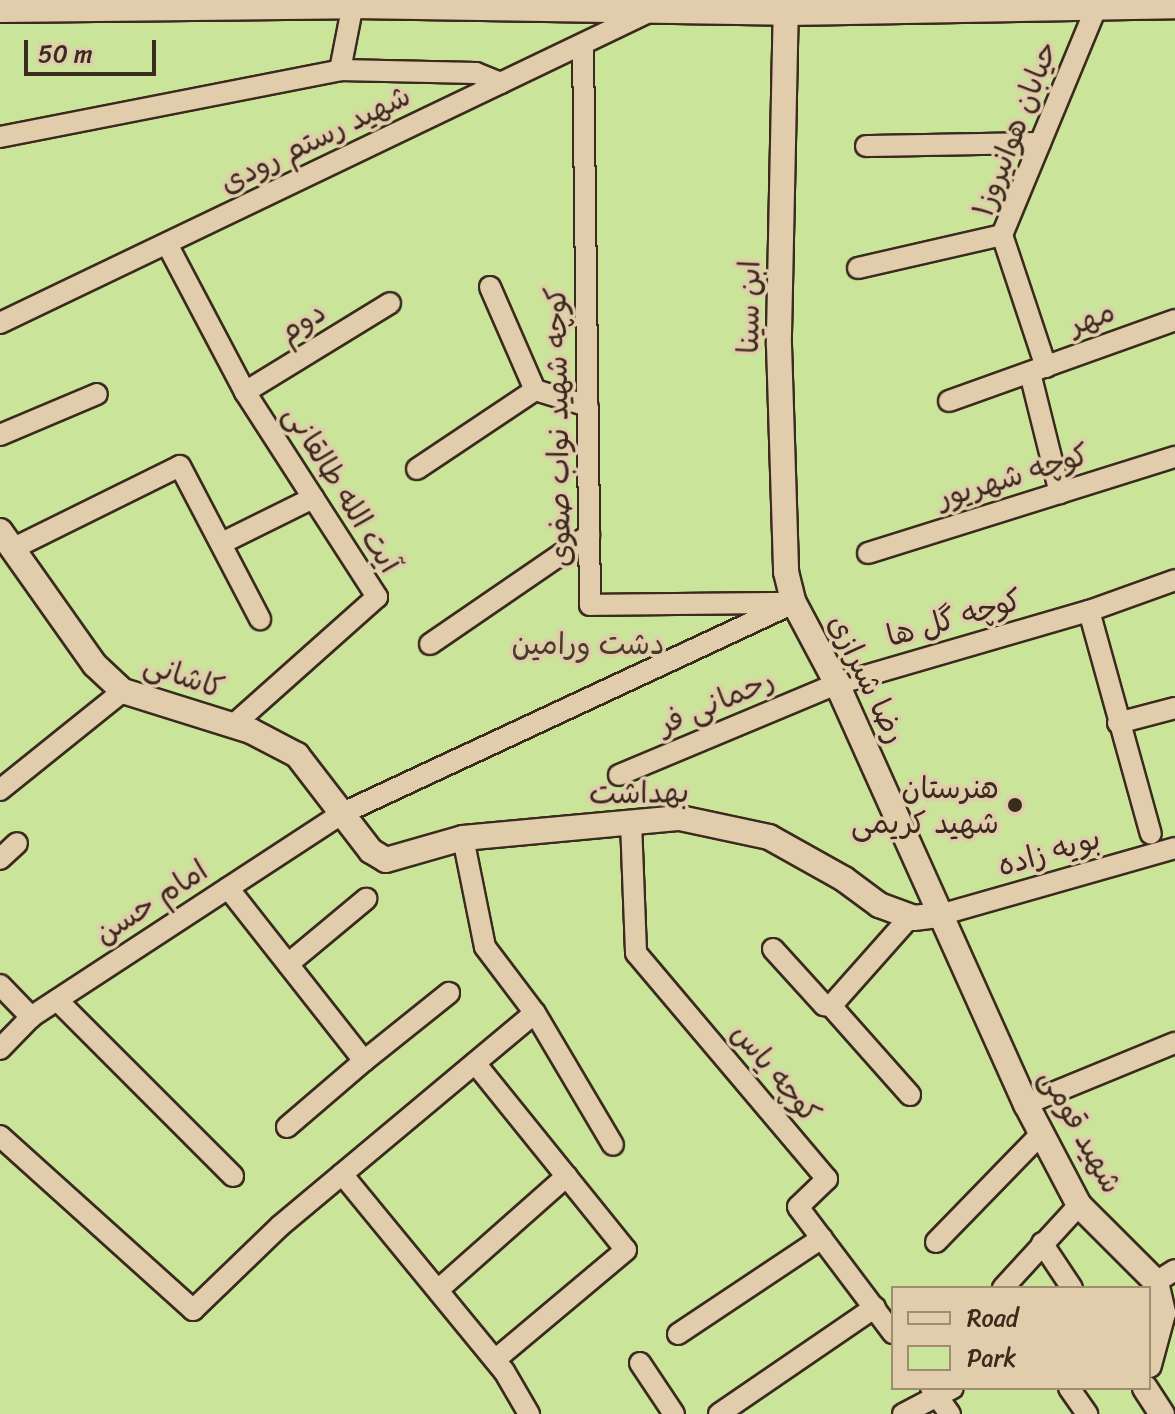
<!DOCTYPE html>
<meta charset="utf-8">
<style>
body{margin:0}
#map{position:relative;width:1175px;height:1414px;overflow:hidden;background:#e1cdab;font-family:Sriracha,"Playpen Sans Arabic",sans-serif}
div>[style]{position:absolute}
.green>*{inset:0;background:#cae49a}
.roads{filter:drop-shadow(2px 0 #3b2a1e) drop-shadow(-2px 0 #3b2a1e) drop-shadow(0 2px #3b2a1e) drop-shadow(0 -2px #3b2a1e)}
.minor>*{height:20px;margin:-10px;padding:0 10px;transform-origin:10px;border-radius:10px;background:#e1cdab}
.tertiary>*{height:24px;margin:-12px;padding:0 12px;transform-origin:12px;border-radius:12px;background:#e1cdab}
.secondary>*{height:28px;margin:-14px;padding:0 14px;transform-origin:14px;border-radius:14px;background:#e1cdab}
.dots>*{width:22px;height:22px;translate:-50% -50%;box-sizing:border-box;border:4px solid #e1cdab;border-radius:50%}
span{translate:-50% -50%;white-space:nowrap;text-align:center;line-height:1.15;-webkit-text-stroke:7px #e1cdab;paint-order:stroke}
.street-label{font-size:30px;color:#3b2a1e}
.park-label{font-size:30px;color:#493d2a}
.poi-label{font-size:30px;color:#3b2a1e}
.right{translate:-100% -50%;text-align:right}
.legend{position:absolute;left:891px;top:1286px;width:260px;height:104px;box-sizing:border-box;background:#e1cdab;border:2px solid #9f8c73;margin:0;padding:10px 14px;list-style:none;font-size:24px;color:#3b2a1e}
.legend li{display:flex;align-items:center;gap:16px;height:40px}
.legend b{width:40px;border:2px solid #9f8c73}
.scale{position:absolute;left:24px;top:40px;width:132px;height:36px;box-sizing:border-box;border:4px solid #3b2a1e;border-top:0;padding-left:10px;font-size:24px;line-height:28px;white-space:nowrap;color:#3b2a1e;-webkit-text-stroke:6px #e1cdab;paint-order:stroke}
</style>
<div id="map">
<div class="green">
<i style="clip-path:polygon(evenodd,0 0,1175px 0,1175px 1414px,0 1414px,0 0,893px 1288px,1149px 1288px,1149px 1388px,893px 1388px,893px 1288px)"></i>
</div>
<div class="roads">
<div class="minor">
<i style="left:583px;top:46px;width:559px;rotate:89.28deg"></i>
<i style="left:590px;top:605px;width:196px;rotate:-0.6deg"></i>
<i style="left:340px;top:70px;width:67px;rotate:-78.9deg"></i>
<i style="left:0;top:137px;width:347px;rotate:-11.1deg"></i>
<i style="left:340px;top:70px;width:136px;rotate:1.3deg"></i>
<i style="left:476px;top:73px;width:27px;rotate:22deg"></i>
<i style="left:866px;top:146px;width:174px;rotate:-1deg"></i>
<i style="left:167px;top:244px;width:167px;rotate:62.2deg"></i>
<i style="left:245px;top:392px;width:244px;rotate:57.2deg"></i>
<i style="left:377px;top:597px;width:194px;rotate:138.3deg"></i>
<i style="left:858px;top:268px;width:148px;rotate:-12.9deg"></i>
<i style="left:490px;top:287px;width:112px;rotate:66.4deg"></i>
<i style="left:535px;top:390px;width:55px;rotate:16.8deg"></i>
<i style="left:0;top:323px;width:724px;rotate:-25.61deg"></i>
<i style="left:1046px;top:367px;width:139px;rotate:-108.4deg"></i>
<i style="left:1002px;top:235px;width:248px;rotate:-67.5deg"></i>
<i style="left:1030px;top:373px;width:124px;rotate:76deg"></i>
<i style="left:245px;top:392px;width:170px;rotate:-31.5deg"></i>
<i style="left:949px;top:401px;width:240px;rotate:-19.7deg"></i>
<i style="left:0;top:435px;width:105px;rotate:-22.9deg"></i>
<i style="left:417px;top:469px;width:142px;rotate:-33.8deg"></i>
<i style="left:222px;top:543px;width:102px;rotate:-26.3deg"></i>
<i style="left:12px;top:549px;width:187px;rotate:-26.3deg"></i>
<i style="left:180px;top:466px;width:173px;rotate:62.4deg"></i>
<i style="left:868px;top:553px;width:322px;rotate:-17.4deg"></i>
<i style="left:1089px;top:611px;width:231px;rotate:74.5deg"></i>
<i style="left:430px;top:644px;width:193px;rotate:-34.4deg"></i>
<i style="left:1118px;top:723px;width:59px;rotate:-14.7deg"></i>
<i style="left:619px;top:775px;width:236px;rotate:-22.7deg"></i>
<i style="left:837px;top:684px;width:262px;rotate:-16.2deg"></i>
<i style="left:1089px;top:611px;width:91px;rotate:-19.8deg"></i>
<i style="left:0;top:790px;width:158px;rotate:-38.8deg"></i>
<i style="left:631px;top:822px;width:131px;rotate:87.8deg"></i>
<i style="left:636px;top:953px;width:296px;rotate:49.8deg"></i>
<i style="left:827px;top:1179px;width:40px;rotate:136deg"></i>
<i style="left:798px;top:1207px;width:158px;rotate:53deg"></i>
<i style="left:463px;top:838px;width:111px;rotate:78.6deg"></i>
<i style="left:485px;top:947px;width:83px;rotate:52.9deg"></i>
<i style="left:535px;top:1013px;width:153px;rotate:59.4deg"></i>
<i style="left:0;top:859px;width:23px;rotate:-43deg"></i>
<i style="left:228px;top:888px;width:220px;rotate:51.8deg"></i>
<i style="left:364px;top:1061px;width:109px;rotate:-38.7deg"></i>
<i style="left:940px;top:915px;width:244px;rotate:-15.9deg"></i>
<i style="left:910px;top:917px;width:119px;rotate:131.6deg"></i>
<i style="left:831px;top:1006px;width:119px;rotate:48.4deg"></i>
<i style="left:773px;top:949px;width:76px;rotate:47.7deg"></i>
<i style="left:824px;top:1005px;width:7px;rotate:8deg"></i>
<i style="left:288px;top:964px;width:102px;rotate:-39.8deg"></i>
<i style="left:0;top:985px;width:45px;rotate:45.9deg"></i>
<i style="left:57px;top:1000px;width:249px;rotate:45deg"></i>
<i style="left:0;top:1049px;width:45px;rotate:-45.9deg"></i>
<i style="left:31px;top:1017px;width:371px;rotate:-33.2deg"></i>
<i style="left:341px;top:814px;width:500px;rotate:-25deg"></i>
<i style="left:475px;top:1063px;width:240px;rotate:51.1deg"></i>
<i style="left:626px;top:1250px;width:171px;rotate:140deg"></i>
<i style="left:1026px;top:1104px;width:161px;rotate:-22.3deg"></i>
<i style="left:287px;top:1127px;width:101px;rotate:-40.6deg"></i>
<i style="left:0;top:1136px;width:260px;rotate:42deg"></i>
<i style="left:193px;top:1310px;width:121px;rotate:-44deg"></i>
<i style="left:280px;top:1226px;width:332px;rotate:-39.9deg"></i>
<i style="left:342px;top:1174px;width:255px;rotate:50.6deg"></i>
<i style="left:504px;top:1371px;width:50px;rotate:59.8deg"></i>
<i style="left:936px;top:1242px;width:153px;rotate:-45.8deg"></i>
<i style="left:1042px;top:1243px;width:54px;rotate:56.3deg"></i>
<i style="left:1156px;top:1282px;width:22px;rotate:-32deg"></i>
<i style="left:1003px;top:1288px;width:113px;rotate:-47.5deg"></i>
<i style="left:438px;top:1290px;width:172px;rotate:-41.5deg"></i>
<i style="left:678px;top:1334px;width:173px;rotate:-33.7deg"></i>
<i style="left:640px;top:1363px;width:61px;rotate:56.3deg"></i>
<i style="left:931px;top:1388px;width:32px;rotate:54deg"></i>
<i style="left:1069px;top:1388px;width:32px;rotate:55deg"></i>
<i style="left:719px;top:1414px;width:189px;rotate:-34.4deg"></i>
<i style="left:903px;top:1414px;width:56px;rotate:-27.5deg"></i>
</div>
<div class="tertiary">
<i style="left:786px;top:0;width:345px;rotate:91.2deg"></i>
<i style="left:779px;top:345px;width:227px;rotate:88.2deg"></i>
<i style="left:786px;top:572px;width:32px;rotate:76deg"></i>
<i style="left:794px;top:603px;width:92px;rotate:62deg"></i>
<i style="left:837px;top:684px;width:461px;rotate:65.8deg"></i>
<i style="left:1026px;top:1104px;width:114px;rotate:62.3deg"></i>
<i style="left:1079px;top:1205px;width:109px;rotate:45deg"></i>
<i style="left:1156px;top:1282px;width:32px;rotate:77deg"></i>
<i style="left:1163px;top:1313px;width:54px;rotate:105.1deg"></i>
<i style="left:0;top:531px;width:164px;rotate:54.7deg"></i>
<i style="left:95px;top:665px;width:38px;rotate:43deg"></i>
<i style="left:123px;top:691px;width:134px;rotate:17.4deg"></i>
<i style="left:251px;top:731px;width:52px;rotate:27.6deg"></i>
<i style="left:297px;top:755px;width:121px;rotate:52.4deg"></i>
<i style="left:371px;top:851px;width:17px;rotate:31deg"></i>
<i style="left:386px;top:860px;width:80px;rotate:-15.9deg"></i>
<i style="left:463px;top:838px;width:218px;rotate:-5.3deg"></i>
<i style="left:680px;top:818px;width:91px;rotate:12.1deg"></i>
<i style="left:769px;top:837px;width:86px;rotate:29.2deg"></i>
<i style="left:844px;top:879px;width:44px;rotate:36.6deg"></i>
<i style="left:879px;top:905px;width:37px;rotate:20deg"></i>
<i style="left:914px;top:918px;width:26px;rotate:-7deg"></i>
<i style="left:1145px;top:1388px;width:31px;rotate:57deg"></i>
</div>
<div class="secondary">
<i style="left:0;top:8px;width:353px;rotate:-0.6deg"></i>
<i style="left:353px;top:4px;width:433px;rotate:0.9deg"></i>
<i style="left:786px;top:11px;width:389px;rotate:-1deg"></i>
</div>
</div>
<div class="dots">
<i style="left:1015px;top:805px;background:#3b2a1e"></i>
</div>
<div class="street-label">
<span style="left:1015px;top:129px;rotate:-69deg">حیابان هوانیروز۱</span>
<span style="left:315px;top:139px;rotate:-26deg">شهید رستم رودی</span>
<span style="left:749px;top:307px;rotate:-89deg">ابن سینا</span>
<span style="left:1092px;top:318px;rotate:-20deg">مهر</span>
<span style="left:302px;top:322px;rotate:-32deg">دوم</span>
<span style="left:558px;top:427px;rotate:-91deg">کوچه شهید نواب صفوی</span>
<span style="left:1013px;top:476px;rotate:-17deg">کوچه شهریور</span>
<span style="left:342px;top:489px;rotate:58deg">آیت الله طالقانی</span>
<span style="left:954px;top:618px;rotate:-16deg">کوچه گل ها</span>
<span style="left:184px;top:676px;rotate:19deg">کاشانی</span>
<span style="left:867px;top:679px;rotate:64deg">رضا شیرازی</span>
<span style="left:716px;top:702px;rotate:-23deg">رحمانی فر</span>
<span style="left:639px;top:793px;rotate:-1deg">بهداشت</span>
<span style="left:1049px;top:852px;rotate:-16deg">بویه زاده</span>
<span style="left:151px;top:902px;rotate:-33deg">امام حسن</span>
<span style="left:776px;top:1073px;rotate:50deg">کوچه یاس</span>
<span style="left:1081px;top:1131px;rotate:61deg">شهید قومی</span>
</div>
<div class="park-label">
<span style="left:588px;top:644px">دشت ورامین</span>
</div>
<div class="poi-label">
<span class="right" style="left:999px;top:805px">هنرستان<br>شهید کریمی</span>
</div>
<ul class="legend">
<li><b style="height:10px;background:#e1cdab"></b>Road</li>
<li><b style="height:22px;background:#cae49a"></b>Park</li>
</ul>
<div class="scale">50 m</div>
</div>
